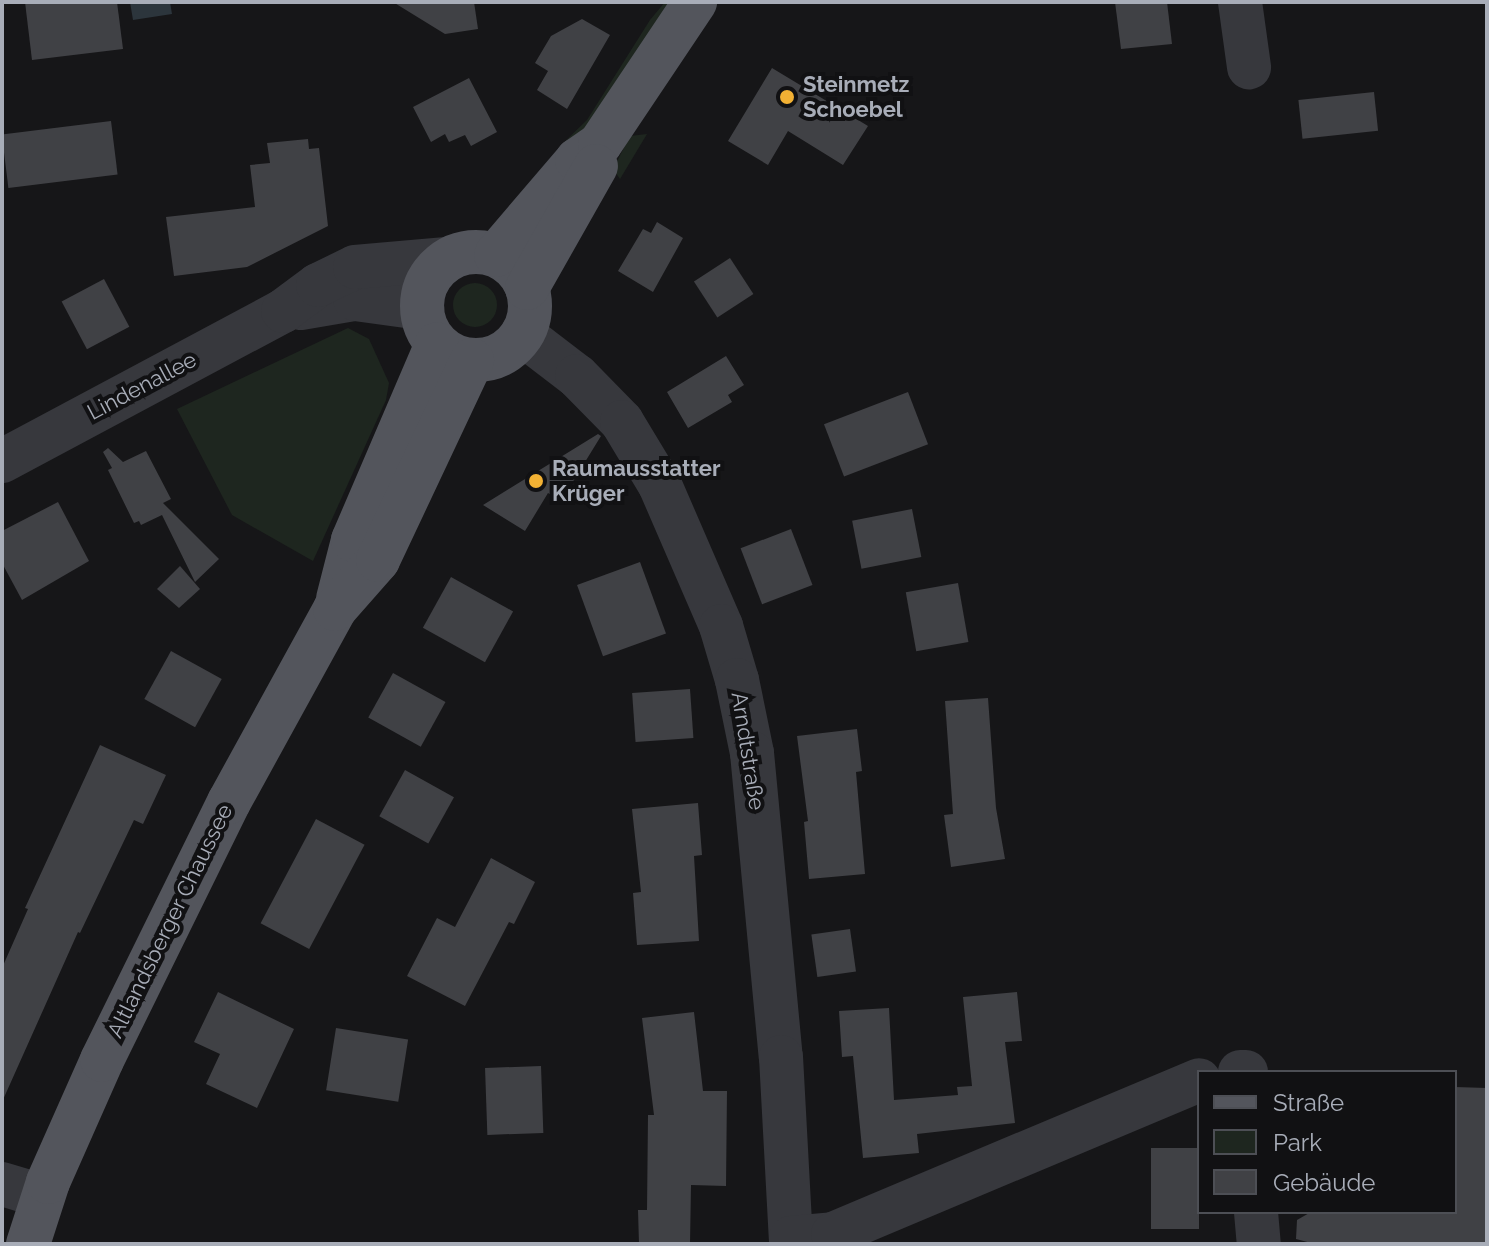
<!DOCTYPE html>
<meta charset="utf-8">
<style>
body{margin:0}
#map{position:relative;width:1489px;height:1246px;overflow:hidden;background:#161618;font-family:Raleway,sans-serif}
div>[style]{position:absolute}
.green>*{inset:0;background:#1e261f}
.round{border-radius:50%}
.water>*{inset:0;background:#2c353c}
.building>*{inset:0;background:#404145;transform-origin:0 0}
.minor>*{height:44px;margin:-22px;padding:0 22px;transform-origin:22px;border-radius:22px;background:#37383d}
.major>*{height:44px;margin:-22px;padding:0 22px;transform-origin:22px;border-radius:22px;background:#53555c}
.major>.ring{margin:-22px;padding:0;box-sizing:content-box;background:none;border:44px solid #53555c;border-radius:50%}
.dots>*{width:22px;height:22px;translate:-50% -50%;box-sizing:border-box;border:4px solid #111113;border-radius:50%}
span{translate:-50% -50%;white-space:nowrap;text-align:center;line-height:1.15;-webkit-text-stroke:8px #111113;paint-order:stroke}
.poi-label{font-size:22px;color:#a8adb8;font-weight:700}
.left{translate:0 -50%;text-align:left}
.street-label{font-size:22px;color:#a8adb8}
.frame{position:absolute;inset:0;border:4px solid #a8adb8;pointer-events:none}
.legend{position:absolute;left:1197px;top:1070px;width:260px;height:144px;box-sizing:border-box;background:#111113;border:2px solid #4d4f55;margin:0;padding:10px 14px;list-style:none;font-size:24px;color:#a8adb8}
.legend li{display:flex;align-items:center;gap:16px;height:40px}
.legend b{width:40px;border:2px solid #4d4f55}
</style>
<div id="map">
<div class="green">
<i style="clip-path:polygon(665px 2px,675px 2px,589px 125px,558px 148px,587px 120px,650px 20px)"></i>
<i style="clip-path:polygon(647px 134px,620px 179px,613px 169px,630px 136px)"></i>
<i class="round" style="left:453px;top:283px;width:44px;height:44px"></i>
<i style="clip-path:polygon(348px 328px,369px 339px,389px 383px,386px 400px,313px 561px,232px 515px,177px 409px)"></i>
</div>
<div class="water">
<i style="clip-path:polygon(130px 2px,170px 2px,172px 14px,133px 20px)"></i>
</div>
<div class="building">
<i style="clip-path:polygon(25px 2px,117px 2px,123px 49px,32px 60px)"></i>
<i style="clip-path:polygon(393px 2px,474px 2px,478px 29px,445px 34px)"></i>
<i style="clip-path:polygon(1115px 2px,1167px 2px,1172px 44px,1121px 49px)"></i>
<i style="clip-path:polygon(582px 19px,610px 35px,567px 109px,537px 90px,548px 71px,535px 63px,551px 36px)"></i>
<i style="clip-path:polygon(772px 68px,868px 126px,843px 165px,788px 131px,768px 165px,728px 141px)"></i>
<i style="clip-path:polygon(469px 78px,497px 132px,471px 146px,465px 135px,449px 142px,445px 134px,431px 142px,413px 107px)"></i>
<i style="left:1374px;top:92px;width:39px;height:76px;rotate:84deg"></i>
<i style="left:111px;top:121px;width:54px;height:110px;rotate:83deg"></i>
<i style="clip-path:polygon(308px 139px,309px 149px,319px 148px,328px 226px,247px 267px,174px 276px,166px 217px,255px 207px,250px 165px,270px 163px,267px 143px)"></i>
<i style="clip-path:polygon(657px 222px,683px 238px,653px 292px,618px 271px,643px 229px,651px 233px)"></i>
<i style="left:730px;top:258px;width:43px;height:43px;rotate:57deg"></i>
<i style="left:104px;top:279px;width:54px;height:48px;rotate:62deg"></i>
<i style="clip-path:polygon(726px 356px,744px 385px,728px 395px,732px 402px,688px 428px,667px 392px)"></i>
<i style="left:908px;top:392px;width:56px;height:90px;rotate:69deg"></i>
<i style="clip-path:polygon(598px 434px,601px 436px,561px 501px,548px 493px,525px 531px,483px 505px)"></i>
<i style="clip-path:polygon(108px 448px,123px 462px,146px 451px,171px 499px,163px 503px,219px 559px,195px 582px,162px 515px,141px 525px,139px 521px,134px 523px,108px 470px,112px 468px,103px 452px)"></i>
<i style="clip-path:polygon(58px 502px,89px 561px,22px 600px,2px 563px,2px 531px)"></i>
<i style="left:912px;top:509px;width:49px;height:61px;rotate:79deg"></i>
<i style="left:791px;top:529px;width:60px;height:54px;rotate:69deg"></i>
<i style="left:640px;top:562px;width:76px;height:67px;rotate:70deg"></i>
<i style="clip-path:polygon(180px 566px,200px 589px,179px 608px,157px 589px)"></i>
<i style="left:451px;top:577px;width:71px;height:58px;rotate:29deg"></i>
<i style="left:958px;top:583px;width:60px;height:53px;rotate:80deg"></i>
<i style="left:171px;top:651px;width:58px;height:55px;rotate:29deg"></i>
<i style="left:393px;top:673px;width:60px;height:51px;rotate:29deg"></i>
<i style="left:690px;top:689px;width:49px;height:58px;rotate:86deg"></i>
<i style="clip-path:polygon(988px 698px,996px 808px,1005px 859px,951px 867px,944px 815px,953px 814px,945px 701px)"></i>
<i style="clip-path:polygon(857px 729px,862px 771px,856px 772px,865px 874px,809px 879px,804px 822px,808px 821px,797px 736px)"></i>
<i style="clip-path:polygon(100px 745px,166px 775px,143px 824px,134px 820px,80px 933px,78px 932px,2px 1102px,2px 968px,28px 909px,25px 908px)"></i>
<i style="left:405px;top:770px;width:56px;height:53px;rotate:29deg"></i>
<i style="clip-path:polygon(698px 803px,702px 855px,694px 856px,699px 941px,637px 945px,633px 893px,641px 892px,632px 809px)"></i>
<i style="left:316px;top:819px;width:55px;height:118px;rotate:28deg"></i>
<i style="clip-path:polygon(491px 858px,535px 882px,514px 924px,509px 922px,465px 1006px,407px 976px,437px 918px,455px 927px)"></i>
<i style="left:850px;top:929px;width:43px;height:39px;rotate:82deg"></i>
<i style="clip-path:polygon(218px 992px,294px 1029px,257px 1108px,206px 1084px,220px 1054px,194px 1042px)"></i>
<i style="clip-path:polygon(1017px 992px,1022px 1041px,1005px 1042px,1015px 1123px,917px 1134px,919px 1153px,863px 1158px,853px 1056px,842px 1057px,839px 1011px,889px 1008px,894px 1100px,958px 1095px,957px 1087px,972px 1086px,963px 997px)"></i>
<i style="clip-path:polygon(694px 1012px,703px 1091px,727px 1091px,726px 1186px,691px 1185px,690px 1244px,639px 1244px,638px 1210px,647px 1210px,648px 1115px,654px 1115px,642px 1018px)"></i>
<i style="left:336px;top:1028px;width:73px;height:63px;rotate:9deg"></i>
<i style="left:541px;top:1066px;width:67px;height:56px;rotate:88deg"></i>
<i style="clip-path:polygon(1455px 1087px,1487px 1088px,1487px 1244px,1315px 1244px,1296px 1239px,1297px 1220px,1311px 1212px,1455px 1212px)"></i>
<i style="left:1151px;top:1148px;width:48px;height:81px"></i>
</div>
<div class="minor">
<i style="left:1240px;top:2px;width:66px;rotate:82.1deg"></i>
<i style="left:301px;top:308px;width:55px;rotate:-9.5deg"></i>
<i style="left:355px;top:299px;width:68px;rotate:7.7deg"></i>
<i style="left:522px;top:334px;width:69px;rotate:37.4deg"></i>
<i style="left:577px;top:376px;width:64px;rotate:45.6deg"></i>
<i style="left:622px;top:422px;width:74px;rotate:58.9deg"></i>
<i style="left:660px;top:485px;width:154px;rotate:66.6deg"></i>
<i style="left:721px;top:626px;width:56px;rotate:73.5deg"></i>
<i style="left:737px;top:680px;width:75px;rotate:78.4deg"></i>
<i style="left:752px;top:753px;width:305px;rotate:84.6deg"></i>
<i style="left:781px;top:1057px;width:187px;rotate:86.9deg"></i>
<i style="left:2px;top:461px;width:319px;rotate:-28.1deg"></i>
<i style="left:283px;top:311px;width:44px;rotate:-36.6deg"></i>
<i style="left:318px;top:285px;width:41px;rotate:-25.9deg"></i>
<i style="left:355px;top:267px;width:92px;rotate:-5deg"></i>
<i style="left:1240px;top:1072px;width:6px"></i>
<i style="left:2px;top:1184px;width:42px;rotate:16.7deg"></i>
<i style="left:1256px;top:1212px;width:32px;rotate:85deg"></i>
<i style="left:791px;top:1238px;width:42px;rotate:-5.4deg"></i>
<i style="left:833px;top:1234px;width:397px;rotate:-22.8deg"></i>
</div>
<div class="major">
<i class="ring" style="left:422px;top:252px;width:64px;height:64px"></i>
<i style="left:496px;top:255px;width:125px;rotate:-49.5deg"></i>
<i style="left:577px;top:160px;width:28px;rotate:-35deg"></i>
<i style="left:600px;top:144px;width:171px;rotate:-56.2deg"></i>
<i style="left:527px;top:288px;width:140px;rotate:-60.5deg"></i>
<i style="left:338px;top:599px;width:61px;rotate:-75.7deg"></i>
<i style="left:353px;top:540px;width:213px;rotate:-66.8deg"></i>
<i style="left:28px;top:1244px;width:65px;rotate:-72.1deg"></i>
<i style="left:48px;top:1182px;width:133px;rotate:-66.1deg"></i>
<i style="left:102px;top:1060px;width:288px;rotate:-63.8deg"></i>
<i style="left:229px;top:802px;width:220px;rotate:-61.2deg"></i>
<i style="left:335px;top:609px;width:65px;rotate:-48.7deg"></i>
<i style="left:378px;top:560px;width:221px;rotate:-64.8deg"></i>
</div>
<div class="dots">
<i style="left:787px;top:97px;background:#f2b134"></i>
<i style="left:536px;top:481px;background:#f2b134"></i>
</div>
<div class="poi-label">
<span class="left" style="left:803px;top:97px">Steinmetz<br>Schoebel</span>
<span class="left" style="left:552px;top:481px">Raumausstatter<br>Krüger</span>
</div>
<div class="street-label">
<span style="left:142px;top:386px;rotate:-28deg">Lindenallee</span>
<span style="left:748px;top:751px;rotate:81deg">Arndtstraße</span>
<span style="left:170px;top:921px;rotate:-64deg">Altlandsberger Chaussee</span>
</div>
<div class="frame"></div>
<ul class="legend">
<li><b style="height:10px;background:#53555c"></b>Straße</li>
<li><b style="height:22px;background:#1e261f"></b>Park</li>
<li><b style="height:22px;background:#404145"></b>Gebäude</li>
</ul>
</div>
